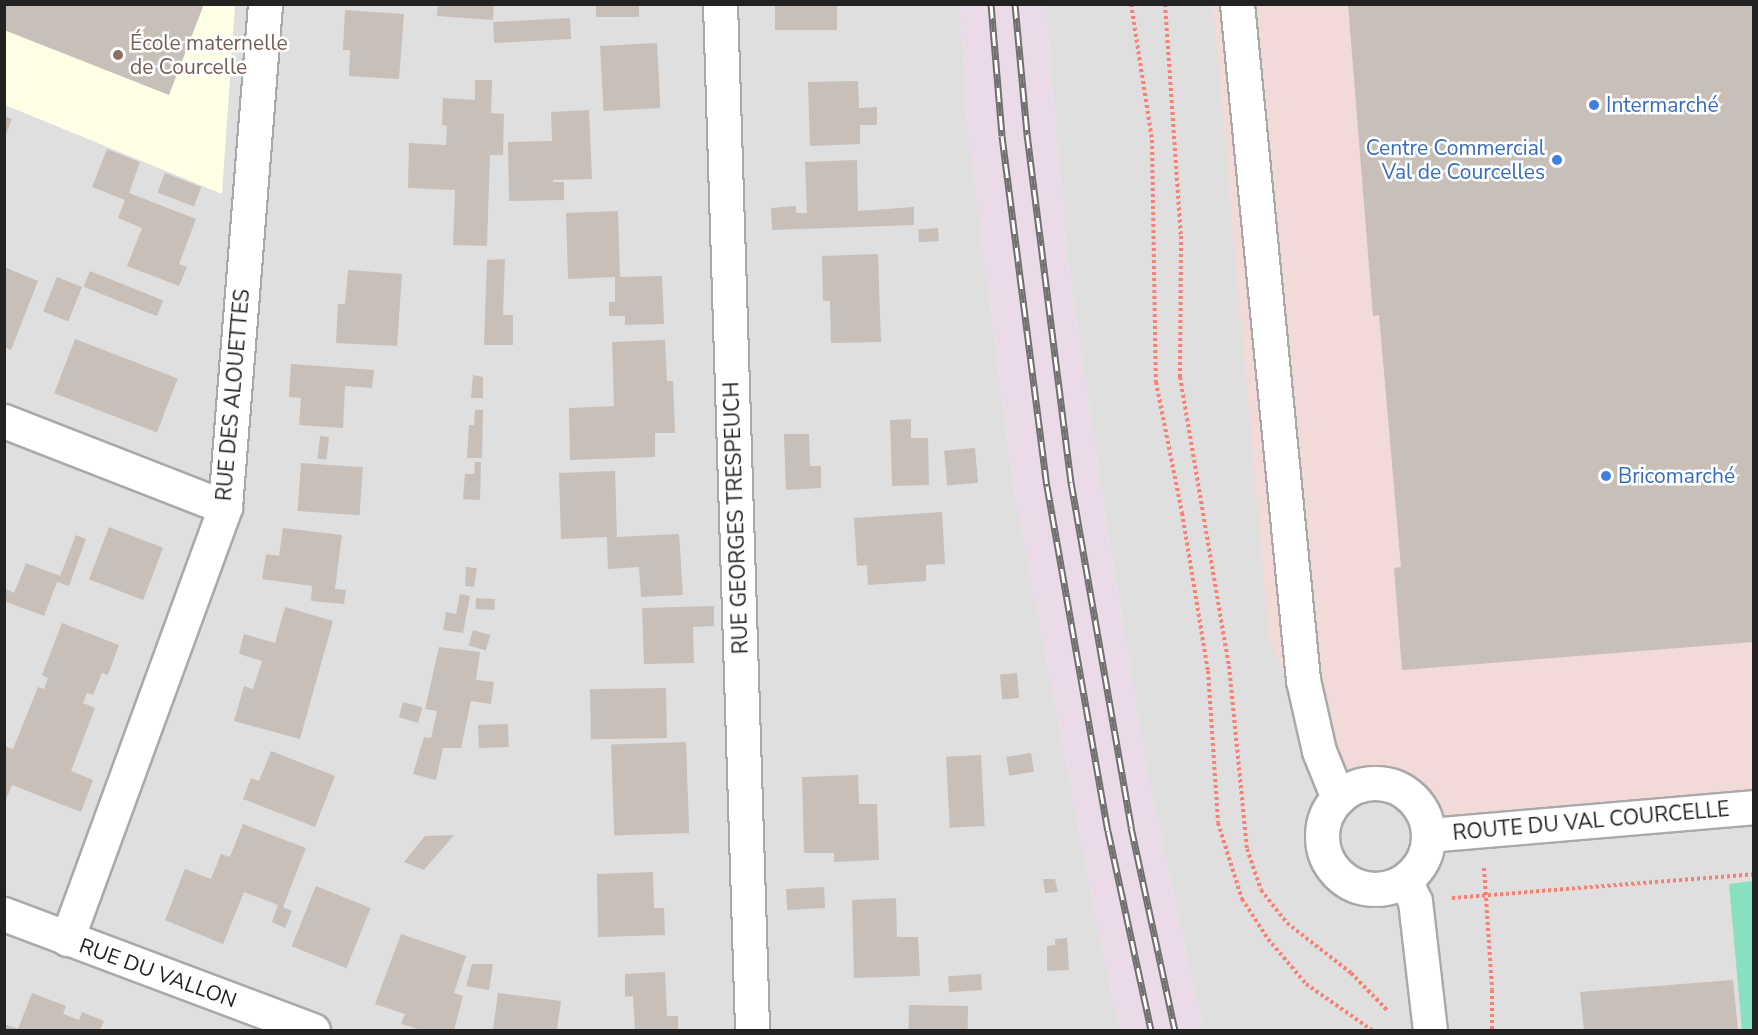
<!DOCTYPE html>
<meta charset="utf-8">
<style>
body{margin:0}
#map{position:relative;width:1758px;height:1035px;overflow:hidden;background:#f2efe9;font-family:"Nunito Sans",sans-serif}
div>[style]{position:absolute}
.residential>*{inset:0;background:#e0dfdf}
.commercial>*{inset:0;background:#f2dad9}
.industrial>*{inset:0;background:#ebdbe8}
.education>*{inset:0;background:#ffffe5}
.pitch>*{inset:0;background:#88e0be}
.building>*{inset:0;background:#c7bfb8;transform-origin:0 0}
.path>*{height:4px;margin-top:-2px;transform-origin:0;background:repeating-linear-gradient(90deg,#fa8072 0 3px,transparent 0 6px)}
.roads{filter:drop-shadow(2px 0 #a9a9a9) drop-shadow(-2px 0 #a9a9a9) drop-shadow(0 2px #a9a9a9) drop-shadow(0 -2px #a9a9a9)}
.minor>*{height:33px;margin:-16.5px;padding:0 16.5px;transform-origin:16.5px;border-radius:16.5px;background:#fff}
.minor>.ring{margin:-16.5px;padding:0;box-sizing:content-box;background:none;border:33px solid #fff;border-radius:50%}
.rail>*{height:7px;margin-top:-3.5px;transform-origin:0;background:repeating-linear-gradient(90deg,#fff 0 14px,#707070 0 28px);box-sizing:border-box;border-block:2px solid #707070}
.dots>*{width:16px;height:16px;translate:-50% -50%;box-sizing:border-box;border:3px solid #fff;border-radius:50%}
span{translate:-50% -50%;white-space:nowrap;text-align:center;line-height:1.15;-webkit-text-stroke:5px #fff;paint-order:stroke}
.education-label{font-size:21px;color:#785e54}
.left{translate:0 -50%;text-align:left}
.shop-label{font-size:21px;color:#366cbe}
.right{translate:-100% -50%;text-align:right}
.street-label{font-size:21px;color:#222}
.frame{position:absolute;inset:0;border:6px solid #222;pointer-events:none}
</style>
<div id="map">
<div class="residential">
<i style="clip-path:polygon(5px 5px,960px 5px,968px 127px,1013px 482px,1095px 912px,1120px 1030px,5px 1030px)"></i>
<i style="clip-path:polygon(1045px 5px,1753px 5px,1753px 1030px,1203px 1030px,1148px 777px,1106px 522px,1068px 262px)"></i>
</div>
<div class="commercial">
<i style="clip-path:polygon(1213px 5px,1753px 5px,1753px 807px,1426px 820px,1419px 806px,1408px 795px,1395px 787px,1381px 783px,1365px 784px,1351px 789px,1338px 798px,1269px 639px)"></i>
</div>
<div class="industrial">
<i style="clip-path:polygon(960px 5px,1045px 5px,1068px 262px,1106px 522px,1148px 777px,1203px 1030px,1120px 1030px,1095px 912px,1013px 482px,968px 127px)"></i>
</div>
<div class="education">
<i style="clip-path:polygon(4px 5px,235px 5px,222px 194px,5px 105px)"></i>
</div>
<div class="pitch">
<i style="clip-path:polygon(1753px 881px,1753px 1030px,1742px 1030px,1729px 884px)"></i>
</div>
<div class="building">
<i style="clip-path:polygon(4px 4px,204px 4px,169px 95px,4px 30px)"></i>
<i style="clip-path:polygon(438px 4px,494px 4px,493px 20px,437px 16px)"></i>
<i style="left:596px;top:4px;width:43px;height:13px"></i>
<i style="left:775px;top:4px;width:62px;height:26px"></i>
<i style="clip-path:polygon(1348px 4px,1754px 4px,1754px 642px,1402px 670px,1394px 568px,1401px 567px,1379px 315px,1373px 316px)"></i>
<i style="clip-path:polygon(345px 10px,404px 14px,399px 79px,349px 76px,350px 50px,343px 50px)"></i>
<i style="left:570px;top:18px;width:21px;height:77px;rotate:87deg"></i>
<i style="left:657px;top:43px;width:65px;height:57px;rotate:87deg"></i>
<i style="clip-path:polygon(475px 80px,492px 80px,491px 113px,504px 114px,503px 155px,490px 155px,487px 246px,453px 245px,455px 190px,408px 188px,409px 143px,446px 145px,447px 126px,442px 125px,443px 98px,475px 100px)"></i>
<i style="clip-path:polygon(858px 81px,859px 108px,877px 107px,877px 125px,860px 125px,860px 144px,810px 146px,808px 82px)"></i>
<i style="clip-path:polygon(589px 110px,592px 179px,553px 180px,553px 182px,564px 182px,564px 200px,509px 201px,508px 142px,552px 141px,551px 112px)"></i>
<i style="clip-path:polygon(4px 116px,12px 119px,5px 136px,4px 136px)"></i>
<i style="clip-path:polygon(107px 149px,140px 162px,129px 193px,196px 219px,179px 264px,187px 267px,179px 286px,127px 266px,142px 228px,118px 218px,125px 200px,92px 187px)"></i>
<i style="clip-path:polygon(857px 160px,858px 211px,914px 207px,914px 225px,772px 230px,771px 208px,796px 206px,796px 213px,807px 213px,805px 162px)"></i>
<i style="left:165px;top:173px;width:39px;height:21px;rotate:21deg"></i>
<i style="clip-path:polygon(618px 211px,620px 277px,662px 276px,664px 324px,625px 325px,625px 316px,609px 316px,609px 302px,615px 302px,615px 277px,568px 279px,566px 213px)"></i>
<i style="left:938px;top:228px;width:13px;height:20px;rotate:86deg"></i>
<i style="clip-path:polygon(878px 254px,881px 342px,831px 343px,830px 301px,823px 301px,822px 256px)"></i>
<i style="clip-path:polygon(505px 259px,503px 315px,513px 315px,513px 345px,484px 345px,487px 260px)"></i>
<i style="clip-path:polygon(4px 267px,38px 281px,11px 350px,4px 347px)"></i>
<i style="clip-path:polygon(348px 270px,402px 274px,397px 346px,336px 343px,338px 304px,345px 304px)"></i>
<i style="left:90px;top:271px;width:79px;height:17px;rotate:22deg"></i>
<i style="left:57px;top:277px;width:27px;height:37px;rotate:22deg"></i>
<i style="left:75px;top:339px;width:110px;height:58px;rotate:21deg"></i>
<i style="clip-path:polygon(665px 340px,667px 381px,673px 381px,675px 433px,655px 433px,655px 457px,570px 460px,569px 408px,614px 406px,612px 342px)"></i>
<i style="clip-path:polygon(291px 364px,374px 370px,372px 388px,345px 386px,343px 428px,299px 425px,301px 398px,289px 397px)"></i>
<i style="clip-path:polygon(473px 375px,483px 377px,483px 398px,471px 398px)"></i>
<i style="clip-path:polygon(475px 410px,483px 410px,482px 458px,467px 458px,469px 425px,474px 425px)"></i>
<i style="clip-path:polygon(911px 419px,911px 438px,928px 438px,929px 485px,892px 486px,890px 420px)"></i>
<i style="clip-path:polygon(784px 434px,809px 434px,810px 466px,821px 466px,821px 488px,786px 490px)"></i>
<i style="left:320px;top:436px;width:9px;height:23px;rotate:6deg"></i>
<i style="left:975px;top:448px;width:35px;height:31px;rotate:85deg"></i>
<i style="clip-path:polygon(475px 462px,481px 462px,480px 500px,463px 499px,465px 474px,474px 474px)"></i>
<i style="left:301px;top:463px;width:62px;height:48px;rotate:4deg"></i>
<i style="clip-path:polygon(615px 471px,617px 537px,679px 534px,683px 595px,641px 597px,639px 567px,608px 569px,607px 537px,561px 539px,559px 473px)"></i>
<i style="clip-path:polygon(942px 512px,945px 564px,926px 565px,926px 581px,868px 585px,867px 565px,857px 566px,854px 518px)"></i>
<i style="left:109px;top:527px;width:58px;height:56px;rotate:21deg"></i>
<i style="clip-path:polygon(283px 528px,342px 535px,335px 589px,346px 590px,344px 604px,311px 601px,312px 586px,262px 579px,266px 554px,279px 556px)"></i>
<i style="clip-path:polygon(76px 535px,86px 539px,69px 586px,57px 582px,44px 616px,4px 601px,4px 588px,14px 593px,26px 563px,60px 576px)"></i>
<i style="clip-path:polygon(466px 567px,477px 568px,474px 587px,465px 586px)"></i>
<i style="clip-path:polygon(460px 594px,470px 596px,463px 633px,443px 630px,446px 612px,456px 614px)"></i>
<i style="left:476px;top:598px;width:19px;height:11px;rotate:3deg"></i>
<i style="clip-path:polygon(714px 606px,714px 626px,693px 627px,694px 663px,644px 664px,642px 608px)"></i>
<i style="clip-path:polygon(285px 607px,333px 621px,300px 739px,234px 721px,244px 686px,253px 689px,262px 661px,239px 654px,244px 634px,275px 643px)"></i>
<i style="clip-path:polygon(62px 623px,119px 645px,108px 675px,102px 673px,93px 695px,87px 693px,83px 703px,95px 708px,71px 771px,93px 780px,81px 812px,12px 785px,4px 804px,4px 746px,13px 749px,38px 687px,44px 689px,48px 678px,42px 675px)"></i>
<i style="left:473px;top:630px;width:18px;height:16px;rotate:16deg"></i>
<i style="clip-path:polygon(439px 647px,480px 652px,476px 680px,494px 682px,491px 704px,471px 701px,461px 748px,443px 748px,436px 780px,413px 774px,424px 737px,431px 738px,437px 711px,425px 709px)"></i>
<i style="left:1017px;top:673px;width:25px;height:17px;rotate:85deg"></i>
<i style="left:666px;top:688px;width:50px;height:76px;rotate:89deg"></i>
<i style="left:403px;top:702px;width:20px;height:16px;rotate:15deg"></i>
<i style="left:508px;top:724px;width:23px;height:30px;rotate:88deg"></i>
<i style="left:686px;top:742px;width:91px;height:75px;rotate:88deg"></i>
<i style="clip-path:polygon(271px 751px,335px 776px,315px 827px,243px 799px,251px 778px,259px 781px)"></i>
<i style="left:1031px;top:753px;width:19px;height:25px;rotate:81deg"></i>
<i style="left:981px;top:755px;width:71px;height:35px;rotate:87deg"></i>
<i style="clip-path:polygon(858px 775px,859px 804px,877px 804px,879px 860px,834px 862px,834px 853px,804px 853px,802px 777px)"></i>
<i style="clip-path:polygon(243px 824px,306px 848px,283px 907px,292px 911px,285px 928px,272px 922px,278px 905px,244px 892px,223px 944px,165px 920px,185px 869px,211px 879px,221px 854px,230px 857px)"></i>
<i style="clip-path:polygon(454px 835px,424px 870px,404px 862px,425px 836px)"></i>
<i style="clip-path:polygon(653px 872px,654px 908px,664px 908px,665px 935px,598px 937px,597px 874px)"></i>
<i style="clip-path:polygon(1043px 879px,1055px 879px,1058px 892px,1045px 893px)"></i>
<i style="left:316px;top:886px;width:59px;height:65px;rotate:22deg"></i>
<i style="left:824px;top:887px;width:21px;height:38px;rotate:87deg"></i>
<i style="clip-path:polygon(896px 898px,897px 937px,918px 937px,920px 976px,854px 978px,852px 900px)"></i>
<i style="clip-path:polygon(401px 934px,466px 956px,454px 993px,463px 996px,454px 1030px,422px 1030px,401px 1024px,405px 1014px,375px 1004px)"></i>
<i style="clip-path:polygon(1067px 938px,1069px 970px,1047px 971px,1047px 946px,1055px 945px,1055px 939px)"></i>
<i style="clip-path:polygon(472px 964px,493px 964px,489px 990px,466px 986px)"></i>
<i style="clip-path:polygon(665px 972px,667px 1016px,678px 1016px,678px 1029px,635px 1030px,633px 996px,625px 997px,625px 974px)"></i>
<i style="left:981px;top:974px;width:16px;height:33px;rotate:86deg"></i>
<i style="clip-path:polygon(1733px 980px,1738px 1030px,1584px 1030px,1580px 992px)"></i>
<i style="clip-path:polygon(32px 993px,66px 1006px,63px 1014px,79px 1020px,82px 1012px,104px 1021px,100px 1030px,4px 1030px,4px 1024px,18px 1029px)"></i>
<i style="clip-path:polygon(498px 993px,561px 1001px,557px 1030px,493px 1030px)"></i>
<i style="left:909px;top:1005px;width:59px;height:25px;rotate:1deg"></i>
</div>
<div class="path">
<i style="left:1131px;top:4px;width:138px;rotate:81.2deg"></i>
<i style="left:1152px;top:140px;width:242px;rotate:89.1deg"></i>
<i style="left:1156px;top:382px;width:134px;rotate:78.8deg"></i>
<i style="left:1182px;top:513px;width:160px;rotate:80.7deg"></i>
<i style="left:1208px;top:671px;width:152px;rotate:86.2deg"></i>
<i style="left:1218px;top:823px;width:80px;rotate:72.5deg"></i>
<i style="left:1242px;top:899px;width:48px;rotate:57deg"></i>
<i style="left:1268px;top:939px;width:59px;rotate:49.8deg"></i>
<i style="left:1306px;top:984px;width:80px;rotate:34.9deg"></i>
<i style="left:1165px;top:4px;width:233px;rotate:86.1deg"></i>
<i style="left:1181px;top:236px;width:141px;rotate:90.4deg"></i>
<i style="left:1180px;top:377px;width:293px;rotate:80.4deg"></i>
<i style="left:1229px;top:666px;width:184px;rotate:84.4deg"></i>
<i style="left:1247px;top:849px;width:43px;rotate:71.1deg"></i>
<i style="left:1261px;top:890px;width:42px;rotate:51.8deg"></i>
<i style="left:1287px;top:923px;width:81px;rotate:38deg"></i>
<i style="left:1351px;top:973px;width:53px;rotate:45.8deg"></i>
<i style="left:1484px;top:868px;width:122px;rotate:86.2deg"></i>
<i style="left:1492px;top:990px;width:40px;rotate:90deg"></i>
<i style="left:1452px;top:898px;width:303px;rotate:-4.5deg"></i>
</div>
<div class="roads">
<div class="minor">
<i style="left:720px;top:4px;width:1026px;rotate:88.21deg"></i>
<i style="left:1237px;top:4px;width:679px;rotate:84.42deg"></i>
<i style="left:1303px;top:680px;width:73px;rotate:77.3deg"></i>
<i style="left:1319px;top:751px;width:51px;rotate:68deg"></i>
<i style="left:4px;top:421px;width:237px;rotate:21.3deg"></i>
<i class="ring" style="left:1322px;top:783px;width:73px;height:73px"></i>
<i style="left:1429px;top:835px;width:326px;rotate:-4.9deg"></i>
<i style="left:1405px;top:880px;width:23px;rotate:65deg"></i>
<i style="left:1415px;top:901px;width:130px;rotate:83.4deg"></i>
<i style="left:4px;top:914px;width:330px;rotate:20.6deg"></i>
<i style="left:67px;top:939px;width:460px;rotate:-69.9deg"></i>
<i style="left:225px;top:507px;width:505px;rotate:-85.45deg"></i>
</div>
</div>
<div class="rail">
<i style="left:991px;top:4px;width:132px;rotate:85.2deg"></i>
<i style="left:1002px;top:136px;width:353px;rotate:82.7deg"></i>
<i style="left:1047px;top:486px;width:350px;rotate:80deg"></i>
<i style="left:1108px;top:831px;width:204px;rotate:77.8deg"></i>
<i style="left:1015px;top:4px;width:131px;rotate:84.7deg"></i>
<i style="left:1027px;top:134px;width:351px;rotate:82.8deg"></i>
<i style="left:1071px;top:482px;width:350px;rotate:80.1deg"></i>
<i style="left:1131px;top:827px;width:208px;rotate:77.8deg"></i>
</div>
<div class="dots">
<i style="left:118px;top:55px;background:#8d6e63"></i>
<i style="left:1594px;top:105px;background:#3f7fe0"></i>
<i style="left:1557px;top:160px;background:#3f7fe0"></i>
<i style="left:1606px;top:476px;background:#3f7fe0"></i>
</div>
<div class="education-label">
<span class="left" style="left:130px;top:55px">École maternelle<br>de Courcelle</span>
</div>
<div class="shop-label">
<span class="left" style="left:1606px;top:105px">Intermarché</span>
<span class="right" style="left:1545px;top:160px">Centre Commercial<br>Val de Courcelles</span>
<span class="left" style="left:1618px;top:476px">Bricomarché</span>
</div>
<div class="street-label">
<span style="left:233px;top:395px;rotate:-85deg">RUE DES ALOUETTES</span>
<span style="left:736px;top:518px;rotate:-92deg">RUE GEORGES TRESPEUCH</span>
<span style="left:1591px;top:821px;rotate:-5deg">ROUTE DU VAL COURCELLE</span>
<span style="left:158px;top:973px;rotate:20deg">RUE DU VALLON</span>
</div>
<div class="frame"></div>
</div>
